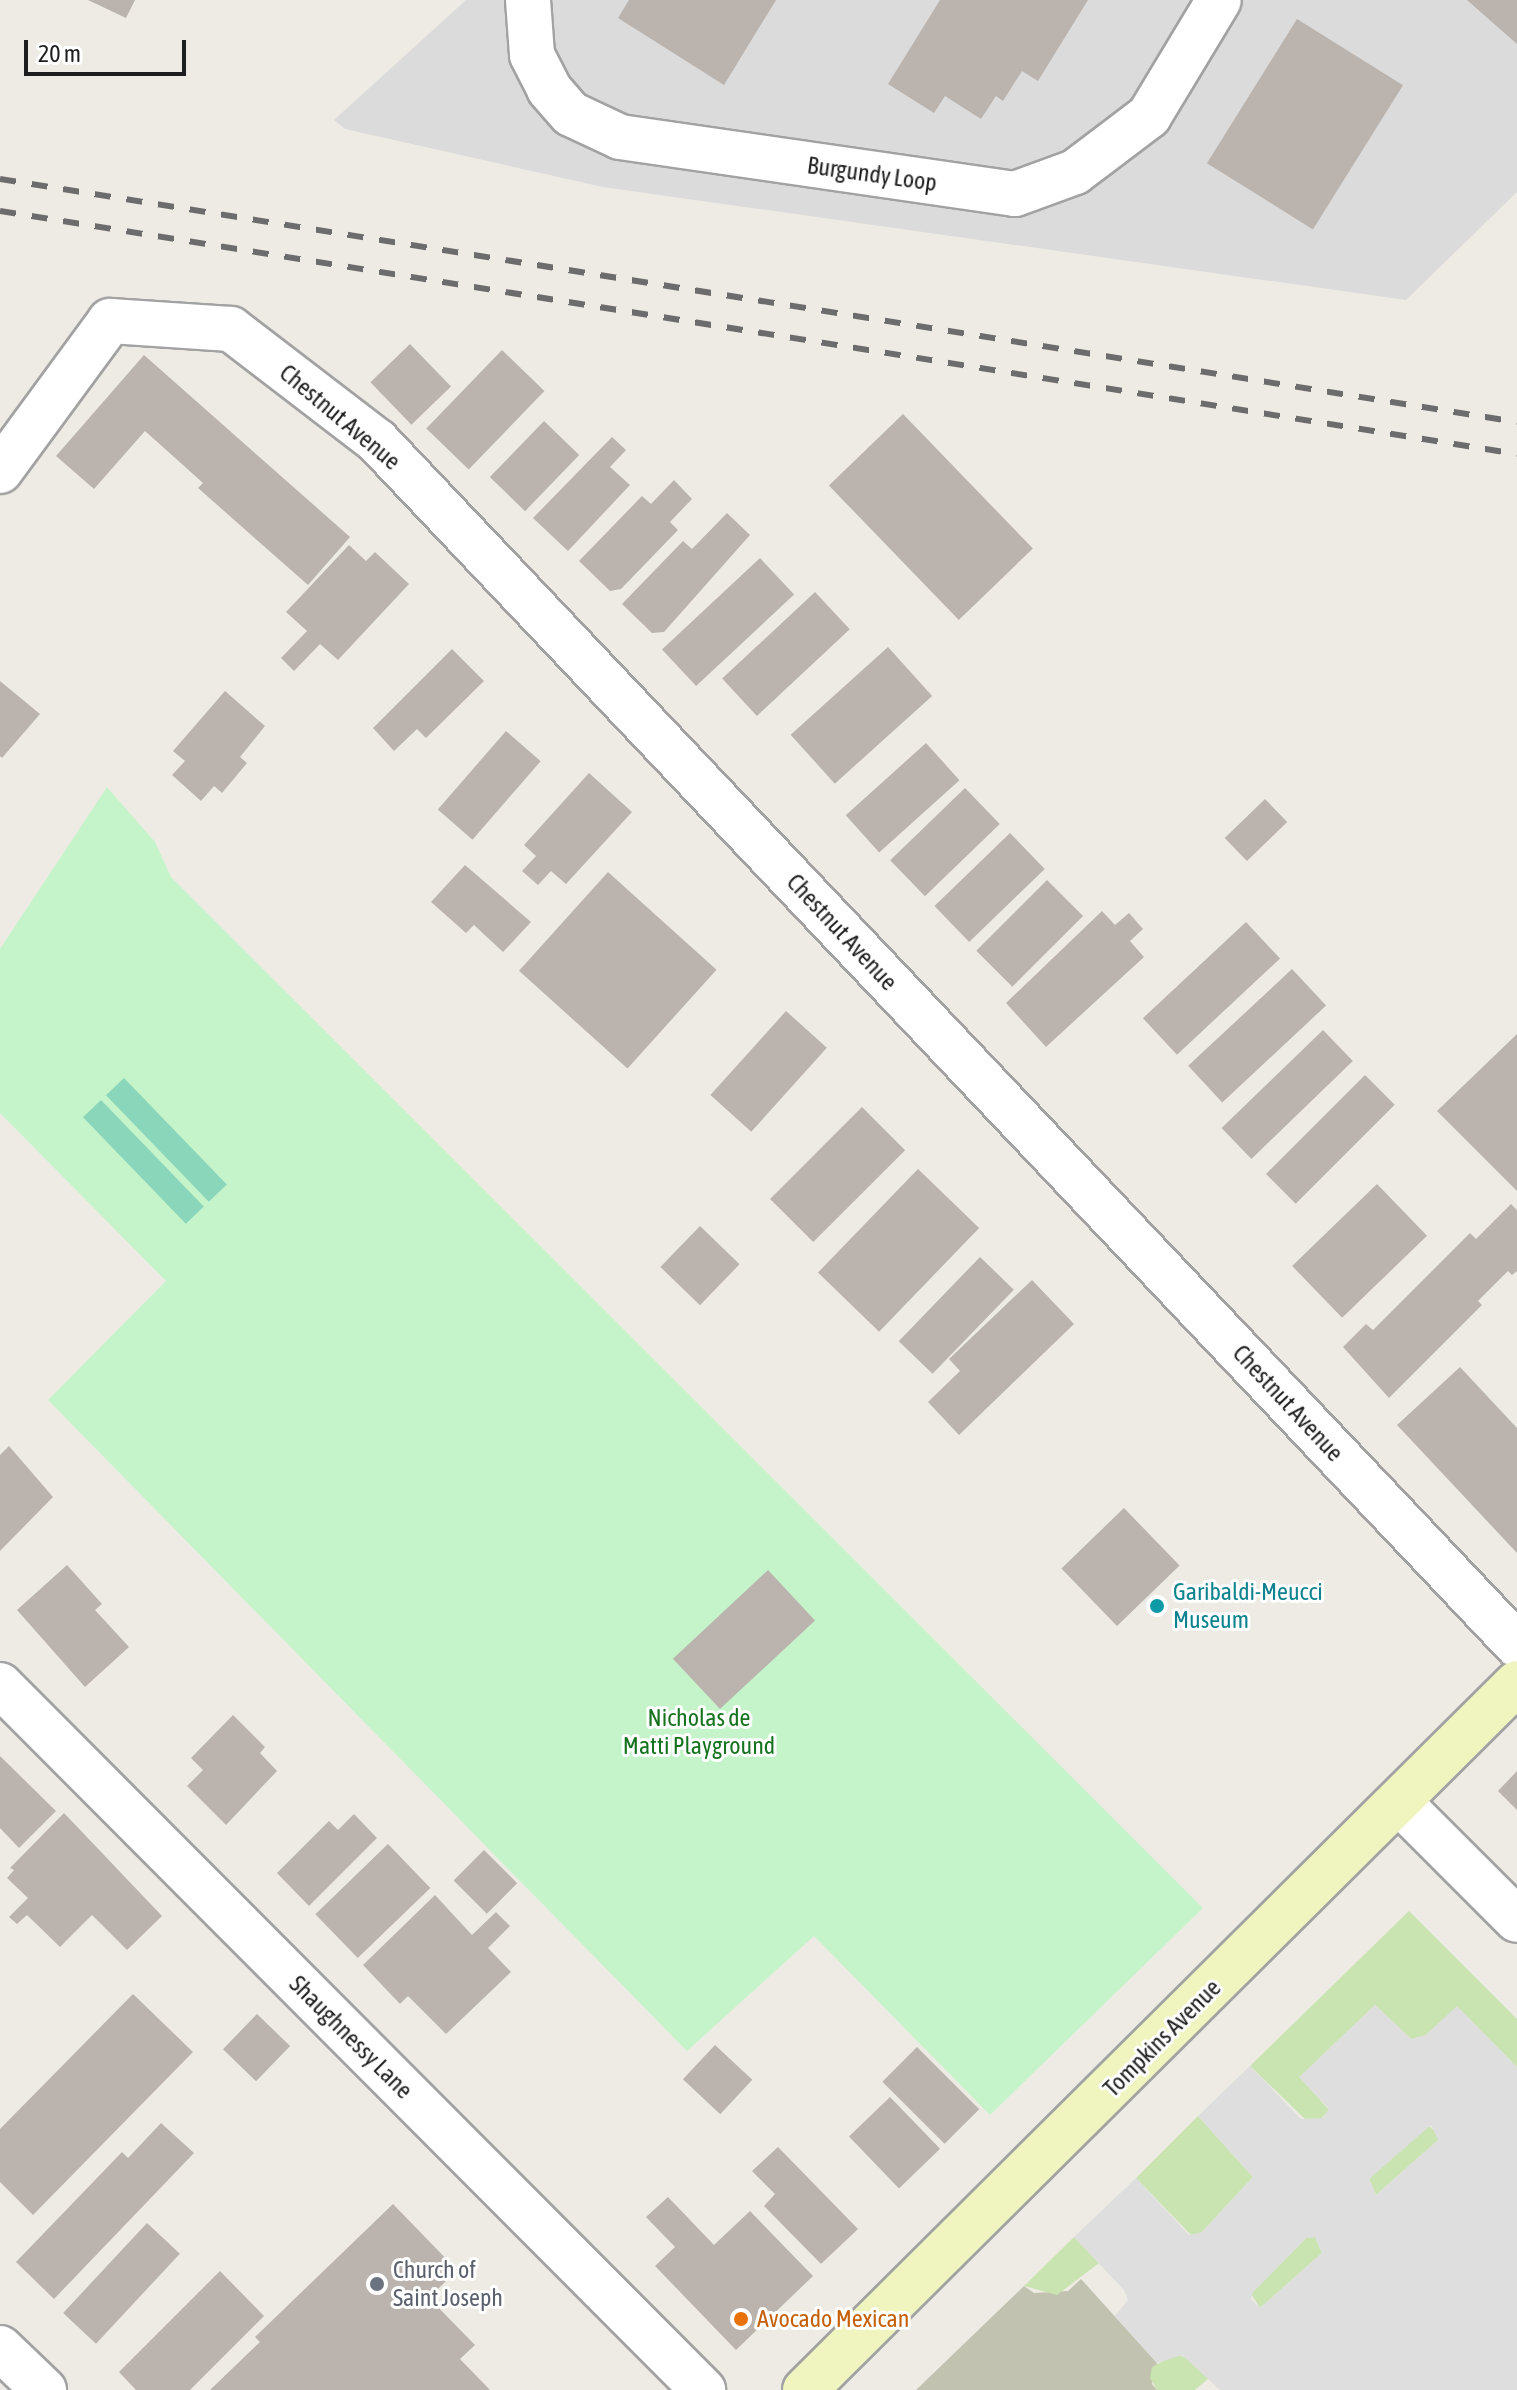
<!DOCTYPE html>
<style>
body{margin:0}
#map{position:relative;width:1517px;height:2390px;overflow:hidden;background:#eeebe5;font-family:"Asap Condensed",sans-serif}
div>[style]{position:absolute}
.residential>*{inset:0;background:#dcdbdb}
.construction>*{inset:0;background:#c2c2b1}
.grass>*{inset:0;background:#c9e4b0}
.park>*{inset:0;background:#c6f4ca}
.pitch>*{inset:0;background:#8ad6ba;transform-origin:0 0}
.parking>*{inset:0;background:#dedede}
.building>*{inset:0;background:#bbb4ae;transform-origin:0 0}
.roads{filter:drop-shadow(2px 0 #a2a2a2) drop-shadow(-2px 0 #a2a2a2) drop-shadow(0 2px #a2a2a2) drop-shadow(0 -2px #a2a2a2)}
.street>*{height:44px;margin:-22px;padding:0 22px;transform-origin:22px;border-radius:22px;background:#fff}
.secondary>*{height:44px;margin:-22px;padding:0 22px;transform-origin:22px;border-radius:22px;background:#f0f4be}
.rail>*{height:6px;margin-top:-3px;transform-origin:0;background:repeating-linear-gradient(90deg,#6c6c6c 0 16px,transparent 0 32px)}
.dots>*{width:22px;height:22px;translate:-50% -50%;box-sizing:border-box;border:4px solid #fff;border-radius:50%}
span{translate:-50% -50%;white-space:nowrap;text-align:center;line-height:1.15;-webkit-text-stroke:6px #fff;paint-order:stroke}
.street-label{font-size:24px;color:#1e1e1e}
.culture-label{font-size:24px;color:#0d838f}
.left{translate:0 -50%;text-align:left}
.park-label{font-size:24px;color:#15731f}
.worship-label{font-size:24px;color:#5b616d}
.food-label{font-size:24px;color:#c56008}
.scale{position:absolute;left:24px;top:40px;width:162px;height:36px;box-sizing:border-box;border:4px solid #1e1e1e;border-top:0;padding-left:10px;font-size:24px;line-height:28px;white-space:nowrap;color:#1e1e1e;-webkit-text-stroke:6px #fff;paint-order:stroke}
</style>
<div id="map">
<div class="residential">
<i style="clip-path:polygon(466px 0,1517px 0,1517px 192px,1406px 300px,603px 187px,345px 129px,334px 120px)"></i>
</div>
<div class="construction">
<i style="clip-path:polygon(1081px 2279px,1157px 2363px,1152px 2384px,1157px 2390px,916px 2390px,1024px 2286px,1034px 2293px,1068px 2291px)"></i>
</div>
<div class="grass">
<i style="clip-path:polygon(1409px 1911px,1517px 2019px,1517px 2067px,1457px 2007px,1426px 2035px,1411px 2039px,1375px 2005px,1300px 2077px,1329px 2110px,1319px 2121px,1308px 2122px,1250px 2066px)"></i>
<i style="clip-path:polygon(1198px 2116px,1253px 2177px,1202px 2232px,1192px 2236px,1136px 2178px)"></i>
<i style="clip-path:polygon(1426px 2124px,1438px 2133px,1438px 2140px,1376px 2195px,1369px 2179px)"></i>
<i style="clip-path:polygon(1074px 2237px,1099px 2263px,1057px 2295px,1024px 2286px)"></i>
<i style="clip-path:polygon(1315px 2237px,1322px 2253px,1260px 2308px,1251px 2294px,1306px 2238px)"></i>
<i style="clip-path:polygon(1176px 2354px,1190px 2359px,1209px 2378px,1195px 2390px,1157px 2390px,1150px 2378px,1152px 2367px)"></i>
</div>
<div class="park">
<i style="clip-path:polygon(107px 787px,155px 842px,171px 877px,1203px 1908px,990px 2115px,814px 1936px,687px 2051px,48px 1400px,166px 1281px,0 1113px,0 949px)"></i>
</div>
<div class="pitch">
<i style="left:124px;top:1078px;width:148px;height:25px;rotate:46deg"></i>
<i style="left:101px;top:1100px;width:148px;height:25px;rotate:46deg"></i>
</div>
<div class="parking">
<i style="clip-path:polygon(evenodd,1375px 2005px,1411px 2039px,1426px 2035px,1457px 2006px,1517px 2067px,1517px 2390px,1220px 2390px,1182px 2355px,1157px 2363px,1115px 2316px,1128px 2300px,1124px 2290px,1074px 2237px,1136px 2178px,1189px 2235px,1202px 2232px,1253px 2177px,1198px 2116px,1250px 2066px,1301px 2119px,1323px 2118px,1329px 2109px,1299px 2077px,1375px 2005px,1431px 2125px,1438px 2140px,1376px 2195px,1369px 2179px,1431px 2125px,1375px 2005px,1315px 2237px,1322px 2253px,1260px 2308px,1251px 2299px,1253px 2292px,1306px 2238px,1315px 2237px)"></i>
</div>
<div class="building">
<i style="clip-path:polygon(88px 0,135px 0,126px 18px)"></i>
<i style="clip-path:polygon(629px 0,776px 0,724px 85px,618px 18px)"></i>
<i style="clip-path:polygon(940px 0,1088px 0,1038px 81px,1022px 71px,1003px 101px,996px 96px,981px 119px,945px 96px,934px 113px,888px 84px)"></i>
<i style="clip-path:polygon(1467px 0,1517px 0,1517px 44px,1484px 15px)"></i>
<i style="left:1297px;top:19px;width:125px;height:170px;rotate:32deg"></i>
<i style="left:410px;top:344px;width:59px;height:55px;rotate:46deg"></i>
<i style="left:502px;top:350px;width:59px;height:109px;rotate:44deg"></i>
<i style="clip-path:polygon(144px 355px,350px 537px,308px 585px,198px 488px,203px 483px,145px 431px,94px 489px,56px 456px)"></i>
<i style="left:903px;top:414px;width:187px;height:103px;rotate:46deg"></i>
<i style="left:544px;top:421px;width:49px;height:78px;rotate:44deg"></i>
<i style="clip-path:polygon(612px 437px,626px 450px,610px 467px,630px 485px,568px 551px,533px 518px)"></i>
<i style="clip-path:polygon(674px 480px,692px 499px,670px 522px,678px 530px,621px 589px,610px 591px,579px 561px,642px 496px,651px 504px)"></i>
<i style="clip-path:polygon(727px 513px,750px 535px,664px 632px,652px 633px,622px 604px,683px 541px,692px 549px)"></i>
<i style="clip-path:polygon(349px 545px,366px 561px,375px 552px,409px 584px,338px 660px,320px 644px,294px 671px,281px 658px,307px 631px,286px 612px)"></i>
<i style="left:760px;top:558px;width:50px;height:134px;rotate:47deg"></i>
<i style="left:815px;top:592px;width:51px;height:127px;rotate:47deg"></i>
<i style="left:888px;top:647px;width:66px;height:131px;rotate:48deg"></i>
<i style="clip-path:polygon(452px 649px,484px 681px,426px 738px,417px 729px,394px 751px,373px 728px)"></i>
<i style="clip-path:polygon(0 681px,40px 714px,2px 758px,0 756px)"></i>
<i style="clip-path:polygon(225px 691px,265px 726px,240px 757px,247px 763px,222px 793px,214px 786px,201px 801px,172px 775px,185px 761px,173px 751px)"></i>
<i style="left:506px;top:731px;width:46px;height:104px;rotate:41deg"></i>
<i style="left:926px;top:743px;width:50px;height:108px;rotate:48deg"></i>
<i style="clip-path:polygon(589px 773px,632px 812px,566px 884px,551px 871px,538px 885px,522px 871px,536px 856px,524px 845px)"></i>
<i style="left:965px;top:788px;width:50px;height:104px;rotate:46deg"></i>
<i style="left:1265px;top:799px;width:32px;height:56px;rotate:46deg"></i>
<i style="left:1010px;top:833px;width:50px;height:105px;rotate:46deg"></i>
<i style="clip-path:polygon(465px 865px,531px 922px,503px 952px,474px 925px,466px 933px,431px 902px)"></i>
<i style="left:608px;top:872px;width:146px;height:133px;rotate:42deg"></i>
<i style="left:1047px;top:880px;width:51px;height:100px;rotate:45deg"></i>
<i style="clip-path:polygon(1102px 911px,1115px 925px,1129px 913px,1143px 929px,1130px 941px,1144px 957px,1046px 1047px,1006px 1003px)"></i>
<i style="left:1246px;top:922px;width:50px;height:141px;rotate:47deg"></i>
<i style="left:1292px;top:969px;width:50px;height:142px;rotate:47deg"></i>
<i style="left:786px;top:1011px;width:55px;height:113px;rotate:42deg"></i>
<i style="left:1323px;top:1030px;width:43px;height:141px;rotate:46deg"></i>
<i style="clip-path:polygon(1517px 1034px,1517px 1191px,1437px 1111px)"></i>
<i style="left:1365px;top:1075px;width:42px;height:140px;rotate:45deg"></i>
<i style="left:862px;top:1107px;width:61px;height:130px;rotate:45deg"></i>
<i style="left:918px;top:1169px;width:85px;height:144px;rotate:44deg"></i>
<i style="left:1377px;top:1184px;width:72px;height:118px;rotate:46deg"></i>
<i style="clip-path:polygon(1511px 1204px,1517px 1210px,1517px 1271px,1512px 1275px,1508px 1271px,1478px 1301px,1482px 1305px,1389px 1398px,1343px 1347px,1366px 1324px,1373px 1330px,1470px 1233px,1476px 1239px)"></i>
<i style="left:700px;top:1226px;width:55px;height:57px;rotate:44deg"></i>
<i style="left:980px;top:1257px;width:47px;height:117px;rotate:44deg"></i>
<i style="clip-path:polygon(1032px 1280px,1074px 1324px,959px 1435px,928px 1402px,960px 1371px,949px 1359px)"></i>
<i style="clip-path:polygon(1460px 1367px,1517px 1428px,1517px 1553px,1397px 1425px)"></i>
<i style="clip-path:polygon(9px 1446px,53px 1497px,0 1551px,0 1455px)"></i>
<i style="left:1124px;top:1508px;width:80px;height:87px;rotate:46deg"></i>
<i style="clip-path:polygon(67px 1565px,102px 1604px,95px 1610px,129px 1647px,85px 1687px,17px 1610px)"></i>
<i style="left:768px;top:1570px;width:69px;height:130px;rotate:47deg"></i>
<i style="clip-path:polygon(233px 1715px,265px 1747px,260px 1753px,277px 1771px,226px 1825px,187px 1786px,203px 1770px,191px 1758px)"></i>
<i style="clip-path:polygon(0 1756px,56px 1811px,19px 1848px,0 1828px)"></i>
<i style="clip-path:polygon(1517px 1771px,1517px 1810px,1498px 1791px)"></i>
<i style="clip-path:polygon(64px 1813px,162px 1916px,127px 1950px,92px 1915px,60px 1947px,27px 1915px,17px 1924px,9px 1917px,28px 1898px,7px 1878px,14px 1870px,10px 1868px)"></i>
<i style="clip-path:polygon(354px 1814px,377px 1838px,309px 1906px,277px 1873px,329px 1821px,338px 1830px)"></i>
<i style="left:388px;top:1844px;width:61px;height:101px;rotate:46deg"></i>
<i style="left:484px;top:1850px;width:47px;height:43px;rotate:45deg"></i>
<i style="clip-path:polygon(435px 1895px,472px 1935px,496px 1912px,510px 1926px,488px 1948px,511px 1972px,446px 2034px,408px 1996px,400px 2004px,363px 1965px)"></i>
<i style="clip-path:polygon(133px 1994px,193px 2052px,33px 2215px,0 2182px,0 2129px)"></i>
<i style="left:257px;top:2014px;width:46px;height:49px;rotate:44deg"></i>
<i style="left:715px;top:2045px;width:51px;height:47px;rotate:43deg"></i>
<i style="left:917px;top:2047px;width:88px;height:49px;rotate:45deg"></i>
<i style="left:890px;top:2097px;width:72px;height:57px;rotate:46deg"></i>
<i style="clip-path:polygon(161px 2123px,194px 2153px,54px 2299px,16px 2262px,122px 2152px,128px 2158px)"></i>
<i style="clip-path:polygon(778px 2147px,858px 2229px,821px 2264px,764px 2206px,775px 2194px,752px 2171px)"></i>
<i style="clip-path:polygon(668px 2197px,714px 2245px,750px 2211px,813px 2276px,736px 2350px,655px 2266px,675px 2247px,646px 2217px)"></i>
<i style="clip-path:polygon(393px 2204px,457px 2270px,429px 2298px,475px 2345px,460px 2359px,490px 2390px,210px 2390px,260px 2342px,255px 2337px)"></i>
<i style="left:147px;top:2223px;width:45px;height:123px;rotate:43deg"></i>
<i style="clip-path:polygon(220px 2271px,264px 2316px,190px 2390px,136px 2390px,119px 2372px)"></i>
</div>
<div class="roads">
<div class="street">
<i style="left:528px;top:0;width:55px;rotate:85.8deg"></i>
<i style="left:532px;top:55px;width:38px;rotate:63deg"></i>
<i style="left:549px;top:89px;width:33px;rotate:49deg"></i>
<i style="left:571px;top:114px;width:54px;rotate:25.1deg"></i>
<i style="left:620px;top:137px;width:399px;rotate:8.2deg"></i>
<i style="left:1015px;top:194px;width:64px;rotate:-20.1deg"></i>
<i style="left:1075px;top:172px;width:93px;rotate:-37.1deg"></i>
<i style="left:1149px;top:116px;width:135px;rotate:-58.9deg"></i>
<i style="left:0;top:471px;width:186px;rotate:-53.7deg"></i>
<i style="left:110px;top:321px;width:121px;rotate:3.8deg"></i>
<i style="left:231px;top:329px;width:184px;rotate:37.5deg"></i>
<i style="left:377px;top:441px;width:1658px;rotate:46.56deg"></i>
<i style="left:0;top:1685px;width:996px;rotate:45.08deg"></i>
<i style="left:1400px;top:1803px;width:165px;rotate:45deg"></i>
<i style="left:0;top:2348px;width:61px;rotate:43.7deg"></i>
</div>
<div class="secondary">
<i style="left:805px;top:2390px;width:1003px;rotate:-44.8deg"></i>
</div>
</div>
<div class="rail">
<i style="left:0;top:179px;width:1536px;rotate:9.1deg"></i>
<i style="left:0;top:211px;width:1536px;rotate:9.1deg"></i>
</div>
<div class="dots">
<i style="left:1157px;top:1606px;background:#0f9aa8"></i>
<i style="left:377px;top:2284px;background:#6b7280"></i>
<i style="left:741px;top:2319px;background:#e8710a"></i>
</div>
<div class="street-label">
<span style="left:872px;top:174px;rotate:8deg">Burgundy Loop</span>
<span style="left:340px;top:417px;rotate:40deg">Chestnut Avenue</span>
<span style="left:842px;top:932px;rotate:47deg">Chestnut Avenue</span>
<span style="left:1288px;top:1403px;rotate:47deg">Chestnut Avenue</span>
<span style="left:351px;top:2037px;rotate:45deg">Shaughnessy Lane</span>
<span style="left:1162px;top:2038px;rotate:-45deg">Tompkins Avenue</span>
</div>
<div class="culture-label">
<span class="left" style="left:1173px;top:1606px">Garibaldi-Meucci<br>Museum</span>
</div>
<div class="park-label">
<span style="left:699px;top:1732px">Nicholas de<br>Matti Playground</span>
</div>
<div class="worship-label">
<span class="left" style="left:393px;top:2284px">Church of<br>Saint Joseph</span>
</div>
<div class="food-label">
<span class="left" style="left:757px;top:2319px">Avocado Mexican</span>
</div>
<div class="scale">20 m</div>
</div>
